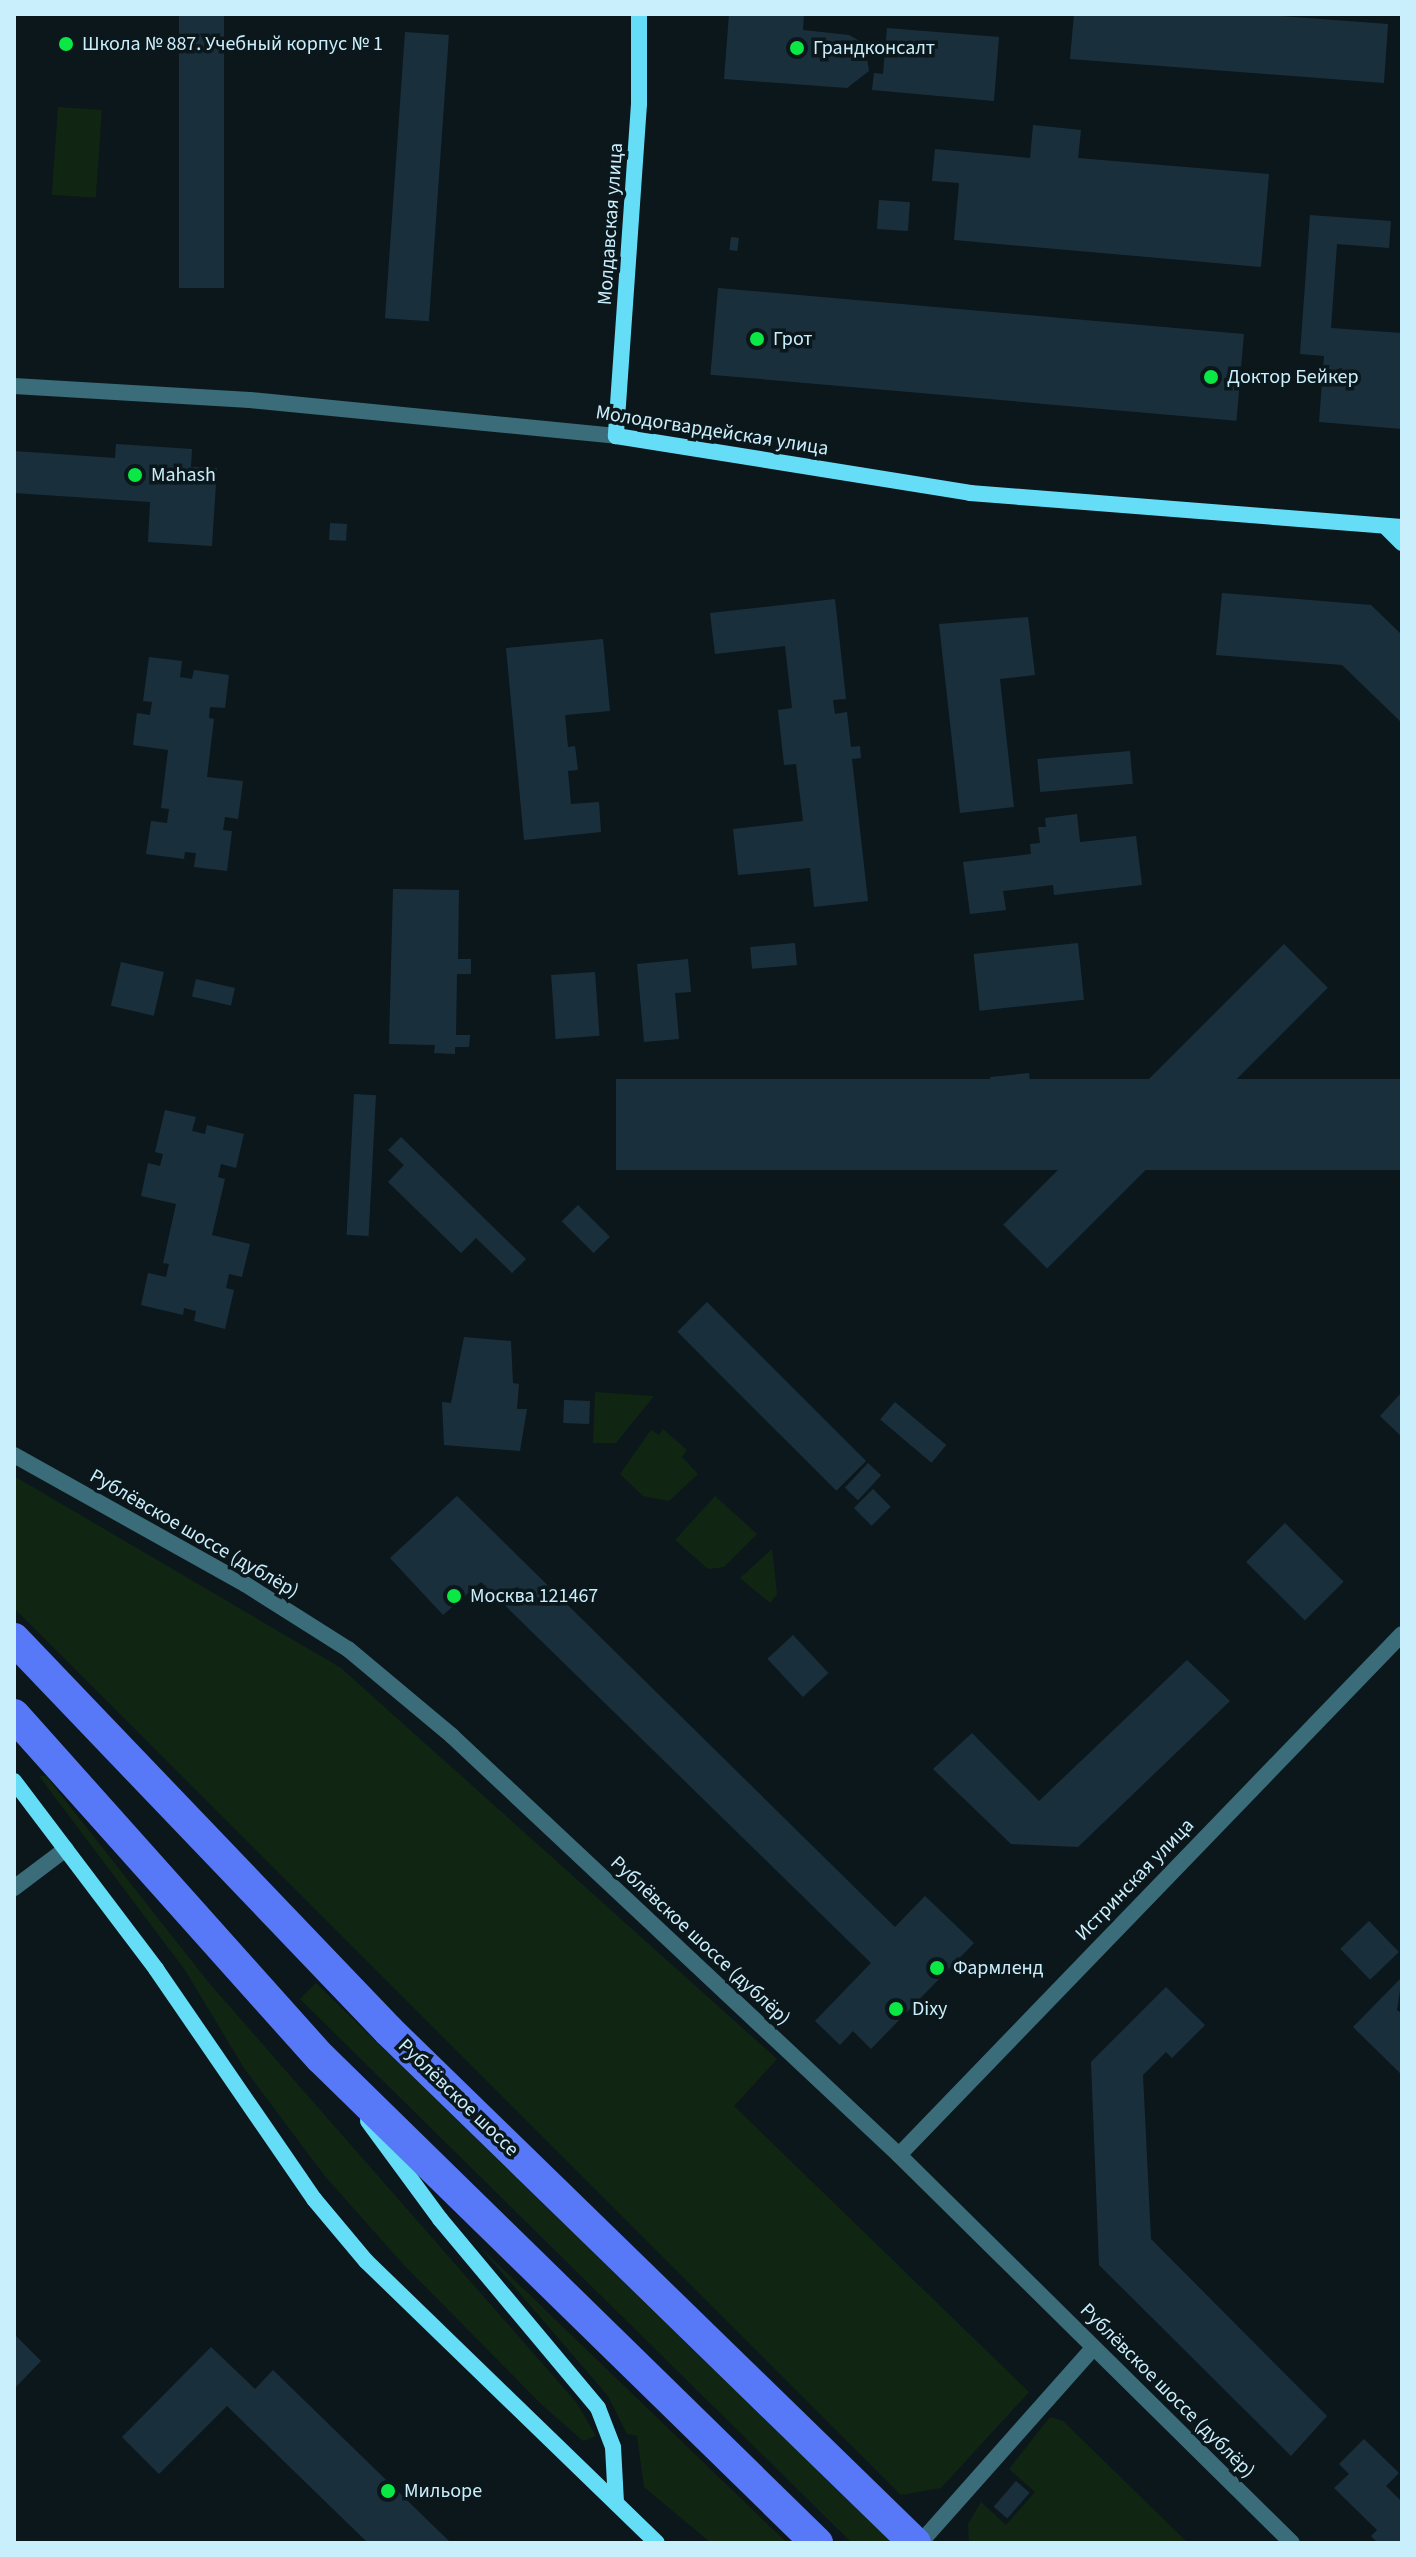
<!DOCTYPE html>
<meta charset="utf-8">
<style>
body{margin:0}
#map{position:relative;width:1416px;height:2557px;overflow:hidden;background:#0c171c;font-family:"Source Sans 3",sans-serif}
div>[style]{position:absolute}
.green>*{inset:0;background:#102612;transform-origin:0 0}
.building>*{inset:0;background:#19303c;transform-origin:0 0}
.street>*{height:16px;margin:-8px;padding:0 8px;transform-origin:8px;border-radius:8px;background:#3a6d79}
.secondary>*{height:16px;margin:-8px;padding:0 8px;transform-origin:8px;border-radius:8px;background:#66ddf7}
.primary>*{height:32px;margin:-16px;padding:0 16px;transform-origin:16px;border-radius:16px;background:#5779f7}
.dots>*{width:22px;height:22px;translate:-50% -50%;box-sizing:border-box;border:4px solid #0c171c;border-radius:50%}
span{translate:-50% -50%;white-space:nowrap;text-align:center;line-height:1.15;-webkit-text-stroke:7px #0c171c;paint-order:stroke}
.poi-label{font-size:20px;color:#caeffc}
.left{translate:0 -50%;text-align:left}
.street-label{font-size:20px;color:#caeffc}
.frame{position:absolute;inset:0;border:16px solid #caeffc;pointer-events:none}
</style>
<div id="map">
<div class="green">
<i style="left:58px;top:107px;width:44px;height:88px;rotate:4deg"></i>
<i style="clip-path:polygon(595px 1392px,654px 1396px,616px 1443px,593px 1443px)"></i>
<i style="clip-path:polygon(663px 1429px,687px 1450px,682px 1457px,698px 1474px,669px 1501px,643px 1496px,620px 1474px,651px 1430px,659px 1435px)"></i>
<i style="clip-path:polygon(14px 1476px,341px 1668px,777px 2059px,734px 2106px,1029px 2392px,941px 2488px,901px 2495px,14px 1608px)"></i>
<i style="clip-path:polygon(715px 1496px,757px 1534px,724px 1567px,708px 1569px,675px 1540px)"></i>
<i style="clip-path:polygon(772px 1549px,777px 1594px,770px 1603px,740px 1578px)"></i>
<i style="clip-path:polygon(39px 1776px,46px 1776px,209px 1983px,576px 2402px,596px 2436px,583px 2441px,540px 2403px,403px 2264px,324px 2175px,244px 2068px,185px 1970px)"></i>
<i style="clip-path:polygon(316px 1983px,892px 2543px,852px 2543px,300px 1999px)"></i>
<i style="clip-path:polygon(480px 2247px,787px 2543px,711px 2543px,644px 2487px,637px 2436px,627px 2434px,608px 2396px)"></i>
<i style="clip-path:polygon(1050px 2417px,1063px 2421px,1188px 2543px,969px 2543px,968px 2524px,981px 2502px,1006px 2525px,1035px 2492px,1009px 2469px)"></i>
</div>
<div class="building">
<i style="left:179px;top:14px;width:45px;height:274px"></i>
<i style="clip-path:polygon(729px 14px,804px 14px,803px 30px,849px 35px,865px 44px,869px 71px,847px 88px,724px 79px)"></i>
<i style="clip-path:polygon(1074px 14px,1253px 14px,1388px 24px,1384px 83px,1070px 59px)"></i>
<i style="clip-path:polygon(887px 28px,999px 37px,994px 101px,872px 90px,874px 73px,883px 74px)"></i>
<i style="left:405px;top:32px;width:44px;height:287px;rotate:4deg"></i>
<i style="clip-path:polygon(1033px 125px,1081px 130px,1078px 158px,1269px 174px,1261px 267px,954px 240px,959px 183px,932px 181px,935px 149px,1030px 158px)"></i>
<i style="left:879px;top:200px;width:31px;height:29px;rotate:4deg"></i>
<i style="clip-path:polygon(1310px 215px,1391px 221px,1389px 248px,1337px 244px,1331px 328px,1402px 333px,1402px 429px,1319px 422px,1324px 356px,1300px 354px)"></i>
<i style="left:731px;top:237px;width:8px;height:13px;rotate:7deg"></i>
<i style="left:718px;top:288px;width:528px;height:87px;rotate:5deg"></i>
<i style="clip-path:polygon(116px 444px,192px 449px,191px 467px,217px 468px,212px 546px,148px 542px,150px 502px,14px 493px,14px 451px,115px 458px)"></i>
<i style="left:330px;top:523px;width:17px;height:17px;rotate:3deg"></i>
<i style="clip-path:polygon(1222px 593px,1371px 605px,1402px 635px,1402px 723px,1342px 665px,1216px 655px)"></i>
<i style="clip-path:polygon(835px 599px,846px 699px,833px 700px,835px 714px,847px 712px,851px 747px,860px 746px,861px 758px,852px 759px,868px 901px,814px 907px,810px 868px,738px 875px,733px 829px,803px 821px,796px 764px,784px 765px,778px 710px,792px 708px,785px 646px,715px 654px,710px 613px)"></i>
<i style="clip-path:polygon(1028px 617px,1035px 675px,1000px 679px,1014px 807px,960px 813px,939px 624px)"></i>
<i style="clip-path:polygon(603px 639px,610px 711px,565px 715px,568px 747px,575px 746px,578px 770px,568px 771px,571px 804px,599px 802px,601px 832px,524px 840px,506px 648px)"></i>
<i style="clip-path:polygon(149px 657px,182px 661px,180px 677px,192px 679px,194px 670px,229px 675px,225px 708px,210px 707px,209px 718px,214px 719px,207px 777px,243px 781px,238px 819px,225px 817px,223px 830px,232px 831px,227px 871px,194px 867px,196px 853px,185px 852px,184px 859px,146px 854px,151px 821px,167px 823px,169px 809px,161px 808px,168px 750px,133px 745px,137px 713px,150px 715px,152px 702px,143px 701px)"></i>
<i style="left:1130px;top:751px;width:33px;height:93px;rotate:85deg"></i>
<i style="clip-path:polygon(1077px 814px,1080px 842px,1136px 836px,1142px 885px,1054px 895px,1053px 885px,1003px 891px,1006px 910px,970px 914px,963px 862px,1031px 854px,1030px 844px,1040px 843px,1038px 827px,1046px 827px,1045px 818px)"></i>
<i style="clip-path:polygon(393px 889px,459px 890px,458px 959px,471px 959px,471px 974px,457px 974px,456px 1035px,470px 1035px,469px 1047px,455px 1047px,455px 1054px,434px 1053px,435px 1045px,389px 1044px)"></i>
<i style="left:795px;top:943px;width:22px;height:45px;rotate:85deg"></i>
<i style="left:1078px;top:943px;width:57px;height:105px;rotate:84deg"></i>
<i style="left:1284px;top:944px;width:62px;height:397px;rotate:45deg"></i>
<i style="clip-path:polygon(688px 959px,691px 992px,675px 993px,679px 1039px,644px 1042px,637px 964px)"></i>
<i style="left:121px;top:962px;width:44px;height:45px;rotate:13deg"></i>
<i style="left:595px;top:972px;width:64px;height:44px;rotate:86deg"></i>
<i style="left:196px;top:979px;width:40px;height:18px;rotate:13deg"></i>
<i style="left:1029px;top:1073px;width:50px;height:39px;rotate:84deg"></i>
<i style="left:1402px;top:1079px;width:91px;height:786px;rotate:90deg"></i>
<i style="left:354px;top:1094px;width:22px;height:141px;rotate:3deg"></i>
<i style="clip-path:polygon(165px 1110px,196px 1117px,192px 1131px,205px 1134px,207px 1125px,244px 1134px,236px 1168px,221px 1164px,218px 1177px,225px 1179px,212px 1235px,250px 1244px,242px 1277px,229px 1274px,226px 1288px,234px 1290px,225px 1329px,194px 1321px,196px 1311px,184px 1308px,183px 1315px,141px 1305px,148px 1273px,166px 1277px,169px 1264px,163px 1263px,176px 1204px,141px 1196px,148px 1163px,160px 1166px,163px 1154px,155px 1152px)"></i>
<i style="left:855px;top:1112px;width:25px;height:46px;rotate:88deg"></i>
<i style="left:763px;top:1124px;width:43px;height:100px;rotate:90deg"></i>
<i style="clip-path:polygon(401px 1137px,526px 1259px,512px 1273px,476px 1238px,461px 1253px,388px 1182px,404px 1165px,388px 1150px)"></i>
<i style="left:578px;top:1205px;width:45px;height:23px;rotate:45deg"></i>
<i style="left:707px;top:1302px;width:225px;height:42px;rotate:45deg"></i>
<i style="clip-path:polygon(464px 1337px,511px 1341px,513px 1383px,519px 1384px,517px 1409px,527px 1409px,520px 1451px,444px 1445px,442px 1402px,451px 1403px)"></i>
<i style="clip-path:polygon(1402px 1392px,1402px 1437px,1380px 1416px)"></i>
<i style="left:564px;top:1400px;width:26px;height:23px;rotate:2deg"></i>
<i style="left:895px;top:1402px;width:67px;height:23px;rotate:40deg"></i>
<i style="left:868px;top:1463px;width:18px;height:34px;rotate:43deg"></i>
<i style="left:873px;top:1489px;width:25px;height:27px;rotate:45deg"></i>
<i style="clip-path:polygon(457px 1496px,895px 1927px,925px 1896px,974px 1943px,871px 2049px,853px 2031px,840px 2045px,815px 2021px,871px 1963px,481px 1582px,443px 1615px,390px 1558px)"></i>
<i style="left:1285px;top:1523px;width:83px;height:55px;rotate:45deg"></i>
<i style="left:793px;top:1635px;width:52px;height:35px;rotate:47deg"></i>
<i style="clip-path:polygon(1187px 1660px,1230px 1701px,1078px 1847px,1011px 1844px,933px 1769px,972px 1733px,1039px 1801px)"></i>
<i style="left:1369px;top:1921px;width:43px;height:40px;rotate:46deg"></i>
<i style="clip-path:polygon(1402px 1977px,1397px 2010px,1402px 2014px,1402px 2075px,1353px 2027px)"></i>
<i style="clip-path:polygon(1166px 1987px,1205px 2025px,1172px 2058px,1166px 2052px,1143px 2075px,1151px 2239px,1327px 2416px,1291px 2456px,1099px 2265px,1091px 2062px)"></i>
<i style="clip-path:polygon(14px 2334px,41px 2361px,14px 2389px)"></i>
<i style="clip-path:polygon(211px 2347px,255px 2389px,273px 2370px,451px 2543px,368px 2543px,227px 2406px,159px 2474px,122px 2437px)"></i>
<i style="clip-path:polygon(1364px 2439px,1399px 2473px,1386px 2486px,1402px 2502px,1402px 2543px,1378px 2543px,1371px 2536px,1377px 2530px,1334px 2488px,1349px 2474px,1339px 2464px)"></i>
<i style="left:1016px;top:2481px;width:18px;height:34px;rotate:41deg"></i>
</div>
<div class="street">
<i style="left:14px;top:386px;width:236px;rotate:3.4deg"></i>
<i style="left:250px;top:400px;width:368px;rotate:5.6deg"></i>
<i style="left:14px;top:1455px;width:265px;rotate:29.2deg"></i>
<i style="left:245px;top:1584px;width:122px;rotate:32.3deg"></i>
<i style="left:348px;top:1649px;width:136px;rotate:39.9deg"></i>
<i style="left:452px;top:1736px;width:613px;rotate:43.15deg"></i>
<i style="left:899px;top:2155px;width:552px;rotate:44.63deg"></i>
<i style="left:14px;top:1888px;width:65px;rotate:-36.9deg"></i>
<i style="left:899px;top:2155px;width:724px;rotate:-46.01deg"></i>
<i style="left:920px;top:2543px;width:261px;rotate:-48.4deg"></i>
</div>
<div class="secondary">
<i style="left:639px;top:14px;width:90px;rotate:90deg"></i>
<i style="left:639px;top:104px;width:333px;rotate:94deg"></i>
<i style="left:616px;top:436px;width:359px;rotate:9.1deg"></i>
<i style="left:970px;top:493px;width:433px;rotate:4.5deg"></i>
<i style="left:1385px;top:526px;width:24px;rotate:45deg"></i>
<i style="left:14px;top:1781px;width:236px;rotate:52.9deg"></i>
<i style="left:156px;top:1969px;width:279px;rotate:55.5deg"></i>
<i style="left:314px;top:2199px;width:81px;rotate:50deg"></i>
<i style="left:366px;top:2261px;width:405px;rotate:44.1deg"></i>
<i style="left:368px;top:2121px;width:122px;rotate:53.7deg"></i>
<i style="left:440px;top:2219px;width:246px;rotate:50.1deg"></i>
<i style="left:598px;top:2408px;width:42px;rotate:69deg"></i>
<i style="left:613px;top:2447px;width:56px;rotate:86.9deg"></i>
</div>
<div class="primary">
<i style="left:14px;top:1639px;width:542px;rotate:46.27deg"></i>
<i style="left:389px;top:2031px;width:734px;rotate:44.23deg"></i>
<i style="left:14px;top:1715px;width:460px;rotate:48.2deg"></i>
<i style="left:321px;top:2058px;width:694px;rotate:44.36deg"></i>
</div>
<div class="dots">
<i style="left:66px;top:44px;background:#0be744"></i>
<i style="left:797px;top:48px;background:#0be744"></i>
<i style="left:757px;top:339px;background:#0be744"></i>
<i style="left:1211px;top:377px;background:#0be744"></i>
<i style="left:135px;top:475px;background:#0be744"></i>
<i style="left:454px;top:1596px;background:#0be744"></i>
<i style="left:937px;top:1968px;background:#0be744"></i>
<i style="left:896px;top:2009px;background:#0be744"></i>
<i style="left:388px;top:2491px;background:#0be744"></i>
</div>
<div class="poi-label">
<span class="left" style="left:82px;top:44px">Школа № 887. Учебный корпус № 1</span>
<span class="left" style="left:813px;top:48px">Грандконсалт</span>
<span class="left" style="left:773px;top:339px">Грот</span>
<span class="left" style="left:1227px;top:377px">Доктор Бейкер</span>
<span class="left" style="left:151px;top:475px">Mahash</span>
<span class="left" style="left:470px;top:1596px">Москва 121467</span>
<span class="left" style="left:953px;top:1968px">Фармленд</span>
<span class="left" style="left:912px;top:2009px">Dixy</span>
<span class="left" style="left:404px;top:2491px">Мильоре</span>
</div>
<div class="street-label">
<span style="left:611px;top:224px;rotate:-86deg">Молдавская улица</span>
<span style="left:712px;top:431px;rotate:9deg">Молодогвардейская улица</span>
<span style="left:194px;top:1534px;rotate:30deg">Рублёвское шоссе (дублёр)</span>
<span style="left:1135px;top:1880px;rotate:-46deg">Истринская улица</span>
<span style="left:700px;top:1941px;rotate:43deg">Рублёвское шоссе (дублёр)</span>
<span style="left:458px;top:2098px;rotate:44deg">Рублёвское шоссе</span>
<span style="left:1167px;top:2391px;rotate:45deg">Рублёвское шоссе (дублёр)</span>
</div>
<div class="frame"></div>
</div>
